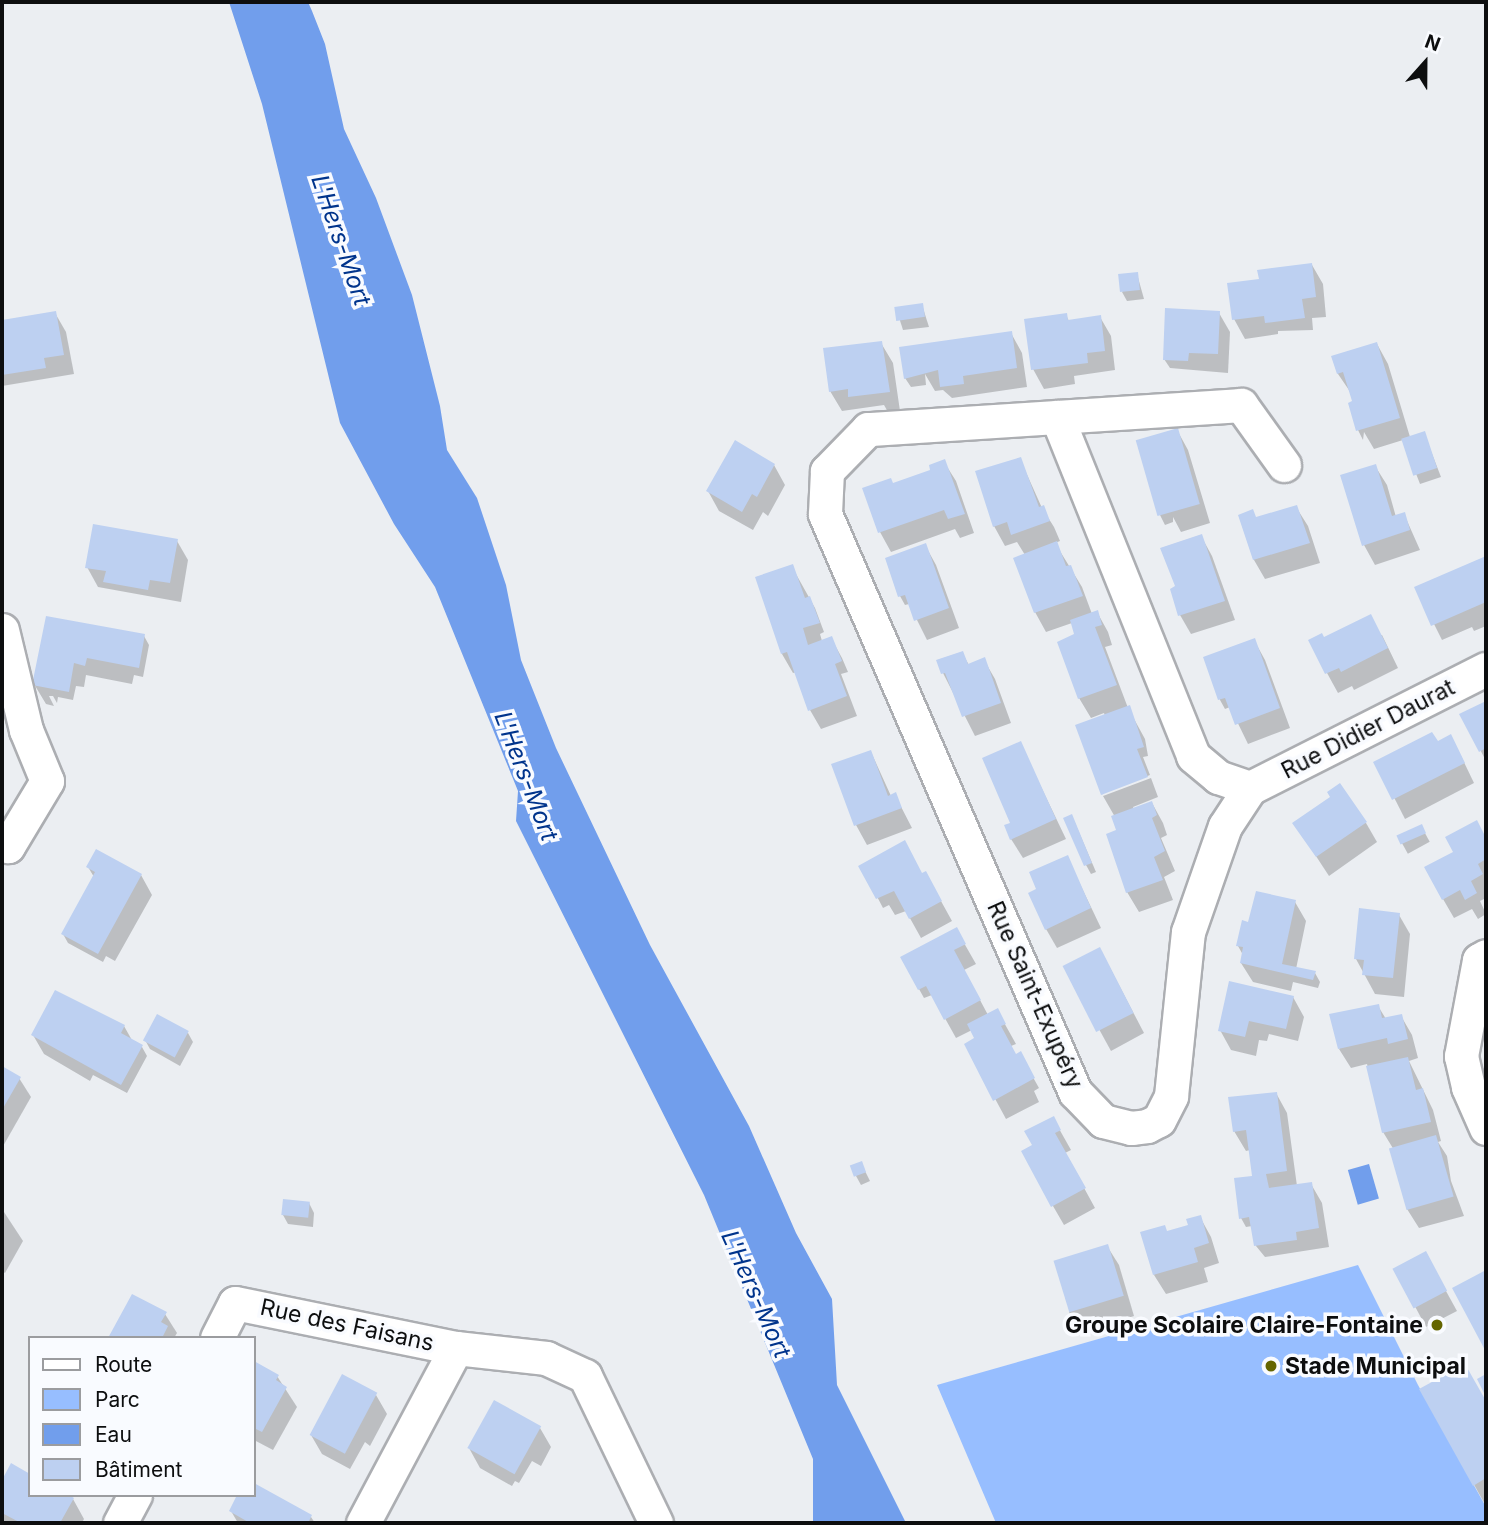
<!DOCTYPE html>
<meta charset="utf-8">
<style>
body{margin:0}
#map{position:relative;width:1488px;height:1525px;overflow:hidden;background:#ebeef2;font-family:Inter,sans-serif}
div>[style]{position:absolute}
.green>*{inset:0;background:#97beff}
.water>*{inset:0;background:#719eec;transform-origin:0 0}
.shadow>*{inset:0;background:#0003;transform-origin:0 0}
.building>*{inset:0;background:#bdd0f1;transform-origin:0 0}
.roads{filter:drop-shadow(2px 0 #acaeb2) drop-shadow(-2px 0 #acaeb2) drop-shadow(0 2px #acaeb2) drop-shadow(0 -2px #acaeb2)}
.street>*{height:33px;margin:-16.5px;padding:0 16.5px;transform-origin:16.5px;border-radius:16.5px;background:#fff}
.dots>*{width:19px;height:19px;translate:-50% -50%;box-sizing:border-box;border:4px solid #f9fbff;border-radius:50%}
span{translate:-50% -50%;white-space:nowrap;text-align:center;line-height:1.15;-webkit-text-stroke:7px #f9fbff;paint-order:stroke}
.street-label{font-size:23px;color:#0d0e0f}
.poi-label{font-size:23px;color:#0d0e0f;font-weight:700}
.right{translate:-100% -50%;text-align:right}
.left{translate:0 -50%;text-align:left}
.water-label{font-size:24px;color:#00348c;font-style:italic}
.frame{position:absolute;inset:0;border:4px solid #0d0e0f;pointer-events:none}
.legend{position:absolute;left:28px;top:1336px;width:228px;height:161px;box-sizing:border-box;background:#f9fbff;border:2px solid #9b9c9f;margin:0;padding:9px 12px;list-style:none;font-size:21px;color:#0d0e0f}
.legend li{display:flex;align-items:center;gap:14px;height:35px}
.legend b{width:35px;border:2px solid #9b9c9f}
.north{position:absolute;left:1390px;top:28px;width:70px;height:70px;-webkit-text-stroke:5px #f9fbff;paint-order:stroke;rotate:21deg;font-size:19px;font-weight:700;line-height:28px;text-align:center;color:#0d0e0f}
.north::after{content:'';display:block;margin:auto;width:24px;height:32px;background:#0d0e0f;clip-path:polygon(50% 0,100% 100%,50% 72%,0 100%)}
</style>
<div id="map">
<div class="green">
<i style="clip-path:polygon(1358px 1265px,1418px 1385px,1486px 1507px,1486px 1523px,996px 1523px,937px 1385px)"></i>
</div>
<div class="water">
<i style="clip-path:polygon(229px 2px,308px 2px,312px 11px,325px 44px,344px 129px,376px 198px,412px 295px,440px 406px,447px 450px,477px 498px,506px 585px,521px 660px,556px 748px,650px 945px,749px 1126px,796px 1233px,832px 1299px,837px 1385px,906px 1523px,813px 1523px,813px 1459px,704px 1195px,516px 821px,518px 791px,435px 587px,394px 524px,340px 423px,262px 104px)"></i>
<i style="left:1369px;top:1164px;width:36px;height:22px;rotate:74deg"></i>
</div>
<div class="shadow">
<i style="clip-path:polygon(1312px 265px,1323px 284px,1326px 317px,1312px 318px,1313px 330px,1278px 331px,1278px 334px,1245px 339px,1234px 319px,1262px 280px)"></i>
<i style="clip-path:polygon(1137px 274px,1144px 299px,1127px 301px,1122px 292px)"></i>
<i style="clip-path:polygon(922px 305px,929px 327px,903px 330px,896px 308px)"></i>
<i style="clip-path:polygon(55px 313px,66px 332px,74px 374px,2px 386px,2px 322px)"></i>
<i style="clip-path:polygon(1219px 313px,1230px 332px,1228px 373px,1170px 368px,1164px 359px)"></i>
<i style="clip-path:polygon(1066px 315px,1069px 321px,1100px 317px,1111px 336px,1115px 370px,1074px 376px,1075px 384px,1044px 389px,1033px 369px)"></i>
<i style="clip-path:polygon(1011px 333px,1022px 353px,1027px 387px,952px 398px,943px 390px,935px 391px,925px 374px,926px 385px,911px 387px,905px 378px)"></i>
<i style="clip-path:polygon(881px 343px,893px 363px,900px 411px,888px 412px,884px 405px,842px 411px,830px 391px)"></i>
<i style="clip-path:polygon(1377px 344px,1388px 364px,1410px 437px,1424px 433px,1441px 477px,1420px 484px,1403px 440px,1374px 449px,1364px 432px,1363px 440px,1358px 430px,1351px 393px,1338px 374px,1334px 357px)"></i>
<i style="clip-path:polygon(1177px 430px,1188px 450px,1210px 523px,1181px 532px,1173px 517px,1173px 522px,1165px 525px,1160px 515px)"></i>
<i style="clip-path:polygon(1020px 459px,1042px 508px,1054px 527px,1060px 541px,1055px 543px,1082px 587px,1092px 614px,1097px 612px,1108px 632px,1112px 645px,1105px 647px,1128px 708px,1145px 739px,1148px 756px,1143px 757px,1150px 775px,1103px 793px,1103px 795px,1077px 726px,1105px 716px,1104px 713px,1091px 718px,1079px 698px,1076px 635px,1072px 623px,1046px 632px,1035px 612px,1025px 555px,1017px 542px,1005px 546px,994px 526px)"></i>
<i style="clip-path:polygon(944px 462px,956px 481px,974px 533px,960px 538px,955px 529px,891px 552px,880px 532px,893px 485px,933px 471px)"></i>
<i style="clip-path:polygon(774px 465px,785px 485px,768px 516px,763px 512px,753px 530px,719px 511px,708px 491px)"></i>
<i style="clip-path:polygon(1375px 466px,1387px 485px,1396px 517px,1404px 514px,1420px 550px,1375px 565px,1364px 545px)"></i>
<i style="clip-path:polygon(1296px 507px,1308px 526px,1320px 563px,1265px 579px,1254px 560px,1241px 516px,1257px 519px)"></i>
<i style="clip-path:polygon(1201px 536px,1212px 556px,1235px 620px,1191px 634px,1180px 615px,1177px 587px)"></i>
<i style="clip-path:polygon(177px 541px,188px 560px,181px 602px,98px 587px,87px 567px)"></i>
<i style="clip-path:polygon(925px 545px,936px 565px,959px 628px,927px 640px,909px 604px,905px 605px,900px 596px)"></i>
<i style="clip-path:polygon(1486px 558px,1486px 626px,1474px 631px,1472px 627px,1442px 640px,1416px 588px)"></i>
<i style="clip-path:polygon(792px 567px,815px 608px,824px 632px,820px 634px,822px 641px,831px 638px,842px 658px,848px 672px,841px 674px,857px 716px,821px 729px,810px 710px,797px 672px,793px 673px,782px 654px)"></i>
<i style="clip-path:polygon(47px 618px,144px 636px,149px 645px,143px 677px,134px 675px,132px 684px,86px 675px,84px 687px,76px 686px,73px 700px,58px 697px,57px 703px,53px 696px,49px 696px,54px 706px,46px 704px,34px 684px)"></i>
<i style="clip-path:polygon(1382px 635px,1398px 668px,1354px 690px,1352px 686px,1338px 693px,1327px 673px,1324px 639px)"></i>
<i style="clip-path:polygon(1254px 640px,1265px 660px,1290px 728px,1248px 744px,1230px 707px,1225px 709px,1220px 700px,1205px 659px)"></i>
<i style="clip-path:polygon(962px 653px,969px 665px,984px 660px,995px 679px,1011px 723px,975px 736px,943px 673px)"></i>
<i style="clip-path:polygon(1486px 703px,1486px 761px,1462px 715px)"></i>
<i style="clip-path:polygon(1020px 743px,1066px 839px,1023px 858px,1011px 839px)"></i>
<i style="clip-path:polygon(1437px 743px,1461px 756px,1474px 783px,1405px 819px,1376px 762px)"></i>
<i style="clip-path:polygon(871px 752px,891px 796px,895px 795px,912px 828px,867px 845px,856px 825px,833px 765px)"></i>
<i style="clip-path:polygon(1151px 778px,1158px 797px,1133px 807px,1134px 810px,1152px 803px,1163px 823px,1167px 835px,1161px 838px,1175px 871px,1164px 877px,1173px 900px,1139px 912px,1127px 892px,1115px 817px,1103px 796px)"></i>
<i style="clip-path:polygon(1072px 816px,1096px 872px,1091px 874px,1086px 865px)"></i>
<i style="clip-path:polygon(1476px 822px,1486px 840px,1486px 898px,1480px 901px,1486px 914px,1478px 919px,1472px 909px,1454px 918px,1443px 899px,1455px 852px)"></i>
<i style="clip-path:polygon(1366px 823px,1377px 842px,1329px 876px,1295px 824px)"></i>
<i style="left:1421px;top:826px;width:18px;height:25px;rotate:61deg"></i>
<i style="clip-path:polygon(861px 866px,922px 875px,936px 892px,952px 921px,921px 938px,906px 911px,895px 915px,889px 905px,883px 908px)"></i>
<i style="clip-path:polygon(88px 867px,141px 875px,152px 895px,115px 961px,106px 956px,103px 962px,68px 943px,63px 934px,94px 877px)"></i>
<i style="clip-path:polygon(1079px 882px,1101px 928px,1057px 948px,1046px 929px,1038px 890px)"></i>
<i style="clip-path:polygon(1295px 902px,1306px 921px,1296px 969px,1315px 973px,1320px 982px,1318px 988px,1293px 982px,1291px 991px,1253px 982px,1241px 963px,1243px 955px,1238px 946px,1249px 927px)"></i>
<i style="clip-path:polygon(1399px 915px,1410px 934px,1404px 997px,1375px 994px,1356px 959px)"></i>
<i style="clip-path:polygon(956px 929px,976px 964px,964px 970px,988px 1015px,997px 1010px,1016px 1044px,1011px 1046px,1016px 1056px,1020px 1054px,1039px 1088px,1034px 1091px,1039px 1102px,1006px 1119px,966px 1045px,977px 1039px,972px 1030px,956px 1038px,932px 995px,924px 998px,919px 989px)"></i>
<i style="clip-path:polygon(1065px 967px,1110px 968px,1144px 1033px,1111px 1051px)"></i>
<i style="clip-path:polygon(56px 992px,124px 1026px,133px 1042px,142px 1047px,147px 1056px,127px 1093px,93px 1075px,90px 1081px,44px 1054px,33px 1035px)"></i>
<i style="clip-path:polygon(1293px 997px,1304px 1017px,1298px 1041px,1269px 1034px,1267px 1041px,1259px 1040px,1256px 1056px,1231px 1050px,1220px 1030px)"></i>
<i style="clip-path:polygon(1378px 1006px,1386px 1019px,1401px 1016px,1412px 1035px,1418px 1058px,1409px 1061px,1433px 1110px,1441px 1141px,1438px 1142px,1447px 1156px,1451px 1181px,1464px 1216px,1419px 1228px,1407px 1209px,1394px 1150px,1383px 1132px,1367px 1064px,1351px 1068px,1339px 1049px)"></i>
<i style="clip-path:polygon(188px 1033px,193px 1042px,180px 1066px,150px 1049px,145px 1040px)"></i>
<i style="clip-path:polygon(2px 1068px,19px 1078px,31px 1097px,2px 1148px)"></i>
<i style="clip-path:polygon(1276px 1093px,1287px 1113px,1297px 1186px,1311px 1184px,1322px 1203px,1329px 1247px,1265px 1257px,1256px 1246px,1252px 1226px,1246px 1227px,1241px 1218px,1254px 1177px,1250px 1150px,1246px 1151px,1234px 1131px)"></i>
<i style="clip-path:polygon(1053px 1118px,1071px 1150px,1065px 1153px,1095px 1208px,1064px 1225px,1053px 1206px,1034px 1146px)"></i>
<i style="clip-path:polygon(861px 1163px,870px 1181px,861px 1185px,856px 1176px)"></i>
<i style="clip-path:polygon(309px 1203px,314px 1213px,313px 1227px,288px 1224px,283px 1215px)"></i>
<i style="clip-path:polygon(2px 1209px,23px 1241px,5px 1273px,2px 1271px)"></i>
<i style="clip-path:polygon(1200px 1217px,1211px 1237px,1219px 1263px,1204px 1268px,1208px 1282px,1166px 1294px,1154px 1275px,1168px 1232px,1190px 1226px)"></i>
<i style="clip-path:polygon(1107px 1246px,1119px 1265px,1134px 1316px,1080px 1333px,1069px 1313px)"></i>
<i style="clip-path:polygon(1395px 1269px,1436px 1273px,1457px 1311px,1426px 1327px)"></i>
<i style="clip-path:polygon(165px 1314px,177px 1333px,174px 1338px,110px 1338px)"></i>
<i style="clip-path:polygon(254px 1363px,277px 1376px,297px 1407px,273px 1450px,254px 1440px)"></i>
<i style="clip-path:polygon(1465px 1366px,1486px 1404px,1486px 1506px,1421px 1390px)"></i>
<i style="clip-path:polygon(376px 1395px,387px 1414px,370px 1446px,365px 1442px,350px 1469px,322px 1454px,311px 1435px)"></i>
<i style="clip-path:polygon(540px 1428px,551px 1447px,541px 1466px,532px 1461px,519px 1483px,515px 1481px,512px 1486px,480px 1468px,469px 1448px)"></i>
<i style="clip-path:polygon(11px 1466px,30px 1495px,73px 1499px,84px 1519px,82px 1523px,2px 1523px,2px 1483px)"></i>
<i style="clip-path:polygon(254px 1485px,311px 1517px,315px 1523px,238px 1523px,231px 1511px,254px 1495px)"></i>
</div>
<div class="building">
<i style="clip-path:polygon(1312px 263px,1316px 297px,1302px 299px,1305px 318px,1265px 323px,1264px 316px,1232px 320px,1227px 283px,1259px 279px,1257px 270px)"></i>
<i style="left:1138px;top:272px;width:18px;height:20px;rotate:84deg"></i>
<i style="left:923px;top:303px;width:14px;height:29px;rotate:82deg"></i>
<i style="clip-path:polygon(1165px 308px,1220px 311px,1218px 354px,1189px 353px,1188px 361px,1163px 360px)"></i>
<i style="clip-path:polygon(56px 311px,64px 355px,44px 358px,46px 368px,2px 375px,2px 320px)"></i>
<i style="clip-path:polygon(1067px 313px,1068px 320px,1101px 315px,1105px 351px,1087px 353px,1088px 363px,1031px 370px,1024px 319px)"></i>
<i style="clip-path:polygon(1012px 331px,1017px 368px,963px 376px,964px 384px,940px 387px,938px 370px,904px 379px,899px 347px)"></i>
<i style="clip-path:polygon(882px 341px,890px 392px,848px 397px,848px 389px,829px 392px,823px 348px)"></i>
<i style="clip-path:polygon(1377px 342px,1400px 418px,1356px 431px,1348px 403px,1352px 401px,1343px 372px,1337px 374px,1331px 356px)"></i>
<i style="left:1178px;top:428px;width:79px;height:44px;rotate:74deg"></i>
<i style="left:1425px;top:431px;width:39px;height:25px;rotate:72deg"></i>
<i style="clip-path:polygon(735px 440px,775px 464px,757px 497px,752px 494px,742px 512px,706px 491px)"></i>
<i style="clip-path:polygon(1021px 457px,1039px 507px,1044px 505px,1050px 521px,1011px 535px,1007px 522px,993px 527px,975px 471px)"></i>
<i style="clip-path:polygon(945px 459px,965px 514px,948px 519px,944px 510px,878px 533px,862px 488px,891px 478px,893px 483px,930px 470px,929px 465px)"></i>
<i style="clip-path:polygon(1376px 464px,1392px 516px,1405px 512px,1410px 530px,1362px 546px,1340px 475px)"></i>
<i style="clip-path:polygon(1297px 505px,1310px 543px,1253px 560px,1238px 515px,1253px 509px,1256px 517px)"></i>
<i style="clip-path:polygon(93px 524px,178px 539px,170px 583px,150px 580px,148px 590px,103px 582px,106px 571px,85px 568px)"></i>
<i style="clip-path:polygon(1202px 534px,1225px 601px,1178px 616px,1170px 589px,1175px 586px,1160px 548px)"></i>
<i style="clip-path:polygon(1057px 541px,1066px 566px,1071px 565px,1083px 596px,1034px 613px,1013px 558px)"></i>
<i style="clip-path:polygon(926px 543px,949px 608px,914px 621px,905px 595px,898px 597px,885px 558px)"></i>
<i style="clip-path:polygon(1486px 556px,1486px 602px,1431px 626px,1414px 587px)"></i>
<i style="clip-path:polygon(793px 564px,805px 598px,810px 596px,820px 623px,803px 628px,808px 645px,832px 636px,842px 661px,835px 664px,847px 696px,808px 711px,787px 652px,781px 654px,755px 577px)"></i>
<i style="clip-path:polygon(1098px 610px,1102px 625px,1095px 627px,1117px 685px,1078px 699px,1057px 642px,1074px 634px,1070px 620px)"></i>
<i style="clip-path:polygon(1371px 614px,1388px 648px,1341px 672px,1339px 668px,1325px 674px,1308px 640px,1322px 633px,1324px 637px)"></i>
<i style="clip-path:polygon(46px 616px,145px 634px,139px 668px,87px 658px,85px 666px,74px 663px,69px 692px,32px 685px)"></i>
<i style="clip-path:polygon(1255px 638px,1280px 708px,1235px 725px,1225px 698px,1218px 700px,1203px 657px)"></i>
<i style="clip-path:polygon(963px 651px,968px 664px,985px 657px,1001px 703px,962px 717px,945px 673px,941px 674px,936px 660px)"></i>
<i style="clip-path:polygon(1486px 701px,1486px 748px,1479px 752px,1459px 714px)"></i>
<i style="clip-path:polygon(1130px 705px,1144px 747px,1137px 749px,1148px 777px,1101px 795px,1075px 725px)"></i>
<i style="clip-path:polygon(1432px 732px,1438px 741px,1451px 734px,1465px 763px,1392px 800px,1373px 762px)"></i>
<i style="clip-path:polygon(1021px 741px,1056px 819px,1010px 840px,1004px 825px,1010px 823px,982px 758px)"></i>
<i style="clip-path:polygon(871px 750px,888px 796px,896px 792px,902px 808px,854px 826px,831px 764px)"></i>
<i style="clip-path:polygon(1340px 783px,1367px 822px,1316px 857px,1292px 823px,1330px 797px,1327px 792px)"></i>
<i style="clip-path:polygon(1152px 801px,1157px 815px,1152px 818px,1165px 851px,1154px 857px,1163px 880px,1126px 893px,1106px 834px,1116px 830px,1111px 816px)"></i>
<i style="clip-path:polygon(1072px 814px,1092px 863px,1084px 866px,1063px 818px)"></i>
<i style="clip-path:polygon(1477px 820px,1486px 838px,1486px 859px,1478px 864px,1483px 874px,1471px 881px,1477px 893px,1465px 900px,1460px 890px,1442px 900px,1424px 867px,1453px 852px,1445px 837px)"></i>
<i style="left:1422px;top:824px;width:10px;height:28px;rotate:66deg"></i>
<i style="clip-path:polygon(905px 840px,922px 873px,926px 871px,942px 901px,909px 919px,894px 891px,876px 899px,858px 866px)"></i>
<i style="clip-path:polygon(96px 849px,142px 874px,98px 954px,61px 934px,95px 872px,86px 867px)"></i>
<i style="clip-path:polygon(1068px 855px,1091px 908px,1045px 930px,1028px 893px,1036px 889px,1029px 872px)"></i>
<i style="clip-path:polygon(1256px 891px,1296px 900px,1282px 964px,1316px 971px,1313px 980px,1240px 963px,1243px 947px,1236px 946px,1242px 920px,1248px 922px)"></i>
<i style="clip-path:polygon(1359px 908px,1400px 913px,1393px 978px,1362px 975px,1364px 960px,1354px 959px)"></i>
<i style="clip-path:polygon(957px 927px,966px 944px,954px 950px,981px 1000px,944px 1020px,926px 986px,918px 990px,900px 957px)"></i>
<i style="left:1100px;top:947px;width:74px;height:42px;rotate:63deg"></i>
<i style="clip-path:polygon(1229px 981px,1294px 996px,1286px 1029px,1249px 1021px,1245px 1037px,1218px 1031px)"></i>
<i style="clip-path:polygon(55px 990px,125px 1025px,121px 1033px,143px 1045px,121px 1085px,31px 1035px)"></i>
<i style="clip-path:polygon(1379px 1004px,1382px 1018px,1402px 1014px,1408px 1039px,1388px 1044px,1387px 1038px,1338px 1049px,1329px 1014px)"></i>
<i style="clip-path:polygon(998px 1008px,1006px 1024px,1001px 1026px,1016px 1054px,1021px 1051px,1035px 1078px,993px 1101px,964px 1044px,974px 1038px,967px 1024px)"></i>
<i style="left:157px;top:1014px;width:36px;height:30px;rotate:28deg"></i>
<i style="clip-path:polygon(1408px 1057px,1416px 1090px,1423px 1088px,1431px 1122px,1382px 1133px,1366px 1066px)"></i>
<i style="clip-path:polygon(2px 1066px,21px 1077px,2px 1110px)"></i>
<i style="clip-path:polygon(1277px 1092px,1287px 1171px,1266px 1174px,1269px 1188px,1312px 1182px,1319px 1228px,1296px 1232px,1297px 1240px,1254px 1246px,1249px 1217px,1239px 1219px,1234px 1178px,1252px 1176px,1246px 1130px,1233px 1132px,1228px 1097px)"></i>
<i style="clip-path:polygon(1054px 1116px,1061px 1130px,1055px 1133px,1086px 1188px,1051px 1207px,1021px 1151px,1032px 1145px,1024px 1131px)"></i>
<i style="left:1436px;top:1135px;width:64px;height:49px;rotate:74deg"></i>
<i style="left:862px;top:1161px;width:12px;height:13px;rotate:70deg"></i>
<i style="left:283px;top:1199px;width:27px;height:16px;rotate:6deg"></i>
<i style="clip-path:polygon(1201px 1215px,1209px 1243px,1194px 1248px,1198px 1262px,1153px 1275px,1140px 1232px,1165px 1225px,1167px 1231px,1188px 1225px,1186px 1219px)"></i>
<i style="left:1108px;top:1244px;width:54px;height:57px;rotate:73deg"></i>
<i style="left:1426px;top:1251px;width:45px;height:38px;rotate:62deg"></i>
<i style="clip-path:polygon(1486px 1270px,1486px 1352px,1452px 1288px)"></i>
<i style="clip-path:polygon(132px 1294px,167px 1312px,161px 1322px,168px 1326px,162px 1338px,108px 1338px)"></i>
<i style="clip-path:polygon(254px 1361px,279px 1375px,276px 1380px,287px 1387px,262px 1432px,254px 1428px)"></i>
<i style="clip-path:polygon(1465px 1364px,1486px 1401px,1486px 1478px,1473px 1486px,1419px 1389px)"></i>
<i style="left:342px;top:1374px;width:40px;height:69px;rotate:28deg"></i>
<i style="clip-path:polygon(1486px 1374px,1486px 1397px,1477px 1379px)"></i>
<i style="left:494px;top:1400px;width:54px;height:55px;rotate:29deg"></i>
<i style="clip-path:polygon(11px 1463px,30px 1474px,30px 1495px,69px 1495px,74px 1498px,60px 1523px,21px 1523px,2px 1513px,2px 1480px)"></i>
<i style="clip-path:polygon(254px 1483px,312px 1515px,308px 1523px,250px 1523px,229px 1511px,237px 1495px,254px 1495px)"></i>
</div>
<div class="roads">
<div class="street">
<i style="left:1057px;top:417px;width:365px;rotate:68.1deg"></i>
<i style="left:1193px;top:756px;width:33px;rotate:40deg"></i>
<i style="left:1218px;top:777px;width:34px;rotate:19deg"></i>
<i style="left:1284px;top:465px;width:74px;rotate:-125.6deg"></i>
<i style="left:1241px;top:405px;width:374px;rotate:176.3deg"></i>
<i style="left:868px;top:429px;width:59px;rotate:134.3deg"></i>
<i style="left:827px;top:471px;width:43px;rotate:92.7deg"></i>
<i style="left:825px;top:514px;width:630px;rotate:66.61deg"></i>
<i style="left:1075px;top:1092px;width:40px;rotate:46deg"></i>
<i style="left:1103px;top:1121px;width:29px;rotate:14deg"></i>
<i style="left:1131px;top:1128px;width:16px;rotate:-7deg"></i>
<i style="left:1147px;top:1126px;width:13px;rotate:-27deg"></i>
<i style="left:1159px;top:1120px;width:27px;rotate:-63deg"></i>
<i style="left:1171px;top:1096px;width:165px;rotate:-84.1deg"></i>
<i style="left:1188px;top:932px;width:112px;rotate:-70.8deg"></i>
<i style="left:1225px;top:826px;width:45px;rotate:-56.7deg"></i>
<i style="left:1250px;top:788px;width:264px;rotate:-26.8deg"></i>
<i style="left:2px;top:630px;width:103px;rotate:76.5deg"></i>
<i style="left:26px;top:730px;width:55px;rotate:67.6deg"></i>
<i style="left:47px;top:781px;width:76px;rotate:121deg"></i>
<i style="left:8px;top:846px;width:6px;rotate:-162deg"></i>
<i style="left:1486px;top:956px;width:8px;rotate:150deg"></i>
<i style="left:1479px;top:960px;width:98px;rotate:100.6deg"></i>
<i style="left:1461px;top:1056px;width:32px;rotate:77deg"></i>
<i style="left:1468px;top:1087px;width:45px;rotate:66.3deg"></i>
<i style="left:217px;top:1338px;width:39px;rotate:-63deg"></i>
<i style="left:235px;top:1303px;width:226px;rotate:11.5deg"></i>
<i style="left:456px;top:1348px;width:91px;rotate:6.3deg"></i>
<i style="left:546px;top:1358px;width:43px;rotate:24.8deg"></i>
<i style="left:585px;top:1376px;width:163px;rotate:64.2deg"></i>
<i style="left:120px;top:1523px;width:32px;rotate:-62deg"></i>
<i style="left:363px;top:1523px;width:198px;rotate:-62deg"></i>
</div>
</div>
<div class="dots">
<i style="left:1437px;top:1325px;background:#646500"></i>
<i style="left:1271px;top:1366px;background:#646500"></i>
</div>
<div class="street-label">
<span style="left:1368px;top:729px;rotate:-27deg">Rue Didier Daurat</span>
<span style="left:1035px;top:995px;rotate:66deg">Rue Saint-Exupéry</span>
<span style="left:347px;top:1325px;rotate:12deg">Rue des Faisans</span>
</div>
<div class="poi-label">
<span class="right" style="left:1423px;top:1325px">Groupe Scolaire Claire-Fontaine</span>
<span class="left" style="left:1285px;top:1366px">Stade Municipal</span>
</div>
<div class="water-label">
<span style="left:341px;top:240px;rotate:71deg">L'Hers-Mort</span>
<span style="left:526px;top:776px;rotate:69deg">L'Hers-Mort</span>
<span style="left:756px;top:1294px;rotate:66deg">L'Hers-Mort</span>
</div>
<div class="frame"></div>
<ul class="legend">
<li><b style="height:9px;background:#fff"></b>Route</li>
<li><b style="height:19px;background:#97beff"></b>Parc</li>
<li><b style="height:19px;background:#719eec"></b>Eau</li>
<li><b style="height:19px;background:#bdd0f1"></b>Bâtiment</li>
</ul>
<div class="north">N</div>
</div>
